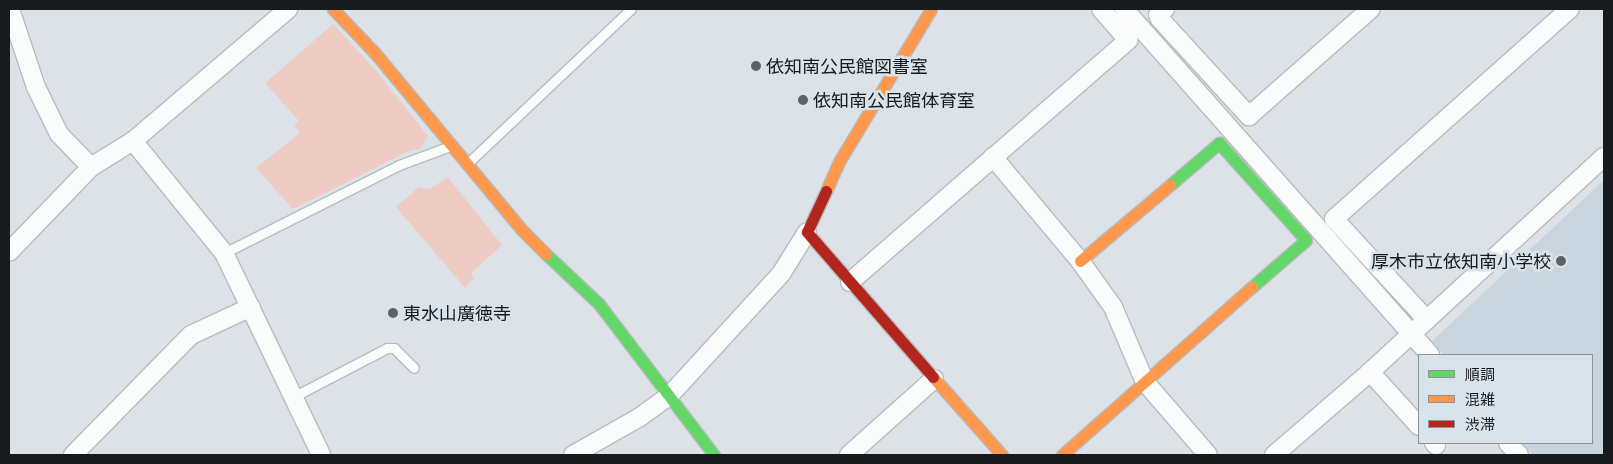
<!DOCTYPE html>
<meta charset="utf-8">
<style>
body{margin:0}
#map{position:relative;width:1613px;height:464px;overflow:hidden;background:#dce2e7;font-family:"Noto Sans","Noto Sans JP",sans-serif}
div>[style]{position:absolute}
.built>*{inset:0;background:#c9d5de}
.green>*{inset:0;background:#efccc3}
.roads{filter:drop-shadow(1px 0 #b7bcbf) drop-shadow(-1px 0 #b7bcbf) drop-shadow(0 1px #b7bcbf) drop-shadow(0 -1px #b7bcbf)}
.lane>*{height:9px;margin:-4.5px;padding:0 4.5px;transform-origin:4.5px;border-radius:4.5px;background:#fafbfb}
.street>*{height:18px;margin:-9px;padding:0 9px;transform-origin:9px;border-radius:9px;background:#fafbfb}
.fast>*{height:11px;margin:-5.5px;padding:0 5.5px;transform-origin:5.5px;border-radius:5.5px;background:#63d668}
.slow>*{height:11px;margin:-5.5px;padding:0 5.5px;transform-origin:5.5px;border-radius:5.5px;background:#ff974d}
.jam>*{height:11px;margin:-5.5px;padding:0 5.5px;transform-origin:5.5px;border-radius:5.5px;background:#b3261e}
.dots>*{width:14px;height:14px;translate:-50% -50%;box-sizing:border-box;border:2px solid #d8e3eb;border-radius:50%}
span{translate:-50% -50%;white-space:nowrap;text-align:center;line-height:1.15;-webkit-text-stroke:5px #d8e3eb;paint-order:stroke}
.poi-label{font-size:18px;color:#171b1e}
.left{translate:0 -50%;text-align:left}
.right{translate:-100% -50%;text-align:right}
.frame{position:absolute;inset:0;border:10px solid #171b1e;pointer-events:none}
.legend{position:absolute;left:1418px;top:354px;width:175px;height:90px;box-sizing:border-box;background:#d8e3eb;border:1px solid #8b9399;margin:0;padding:6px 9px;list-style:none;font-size:15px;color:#171b1e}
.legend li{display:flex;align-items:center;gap:10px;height:25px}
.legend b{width:25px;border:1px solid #8b9399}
</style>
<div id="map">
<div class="built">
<i style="clip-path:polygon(1604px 180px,1604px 455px,1533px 455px,1522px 443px,1592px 443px,1592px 355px,1444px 355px,1432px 341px)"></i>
</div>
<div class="green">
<i style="clip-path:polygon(333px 24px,373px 67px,428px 136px,420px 149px,409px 151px,293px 209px,256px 168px,300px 133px,294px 125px,299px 121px,265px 83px)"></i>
<i style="clip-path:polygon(448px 177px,502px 245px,471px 273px,474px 278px,465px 288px,396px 207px,419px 187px,430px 189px)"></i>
</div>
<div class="roads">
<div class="lane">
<i style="left:468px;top:163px;width:224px;rotate:-43.4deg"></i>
<i style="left:224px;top:253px;width:196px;rotate:-26.7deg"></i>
<i style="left:399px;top:165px;width:54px;rotate:-20.4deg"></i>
<i style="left:293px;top:397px;width:106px;rotate:-27.5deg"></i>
<i style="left:387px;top:348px;width:7px"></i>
<i style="left:394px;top:348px;width:28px;rotate:45deg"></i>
</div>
<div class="street">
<i style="left:10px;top:9px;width:82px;rotate:71.6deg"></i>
<i style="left:36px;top:87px;width:52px;rotate:63.9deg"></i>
<i style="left:59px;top:134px;width:46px;rotate:45.9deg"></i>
<i style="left:1124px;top:9px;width:462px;rotate:48.5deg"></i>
<i style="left:1165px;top:9px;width:9px;rotate:139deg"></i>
<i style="left:1158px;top:15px;width:4px;rotate:63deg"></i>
<i style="left:1160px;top:19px;width:132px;rotate:47.5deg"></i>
<i style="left:1249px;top:116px;width:162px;rotate:-41.3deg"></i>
<i style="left:133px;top:141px;width:144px;rotate:50.9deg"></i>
<i style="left:224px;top:253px;width:224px;rotate:64.3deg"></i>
<i style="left:993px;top:157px;width:136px;rotate:50.1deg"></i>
<i style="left:1080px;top:261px;width:57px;rotate:54.3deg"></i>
<i style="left:1113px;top:307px;width:82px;rotate:66.9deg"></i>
<i style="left:1145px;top:382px;width:96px;rotate:49.2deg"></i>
<i style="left:9px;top:252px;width:118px;rotate:-46deg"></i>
<i style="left:91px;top:167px;width:49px;rotate:-31.8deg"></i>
<i style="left:133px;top:141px;width:204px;rotate:-40.4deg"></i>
<i style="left:850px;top:282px;width:369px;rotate:-41deg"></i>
<i style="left:1128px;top:40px;width:41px;rotate:-131.1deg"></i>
<i style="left:1427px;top:320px;width:137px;rotate:-132.6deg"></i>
<i style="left:1334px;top:219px;width:316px;rotate:-41.7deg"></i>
<i style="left:1370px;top:372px;width:73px;rotate:47.8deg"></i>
<i style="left:1434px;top:443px;width:3px;rotate:45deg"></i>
<i style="left:1508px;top:443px;width:16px;rotate:47deg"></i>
<i style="left:73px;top:455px;width:168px;rotate:-45.5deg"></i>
<i style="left:191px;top:335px;width:66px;rotate:-25deg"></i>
<i style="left:573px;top:455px;width:77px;rotate:-29.6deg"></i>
<i style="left:640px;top:417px;width:37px;rotate:-36deg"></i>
<i style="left:670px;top:395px;width:164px;rotate:-47.5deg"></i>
<i style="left:781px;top:274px;width:49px;rotate:-58.2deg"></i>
<i style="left:849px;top:455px;width:114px;rotate:-41.8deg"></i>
<i style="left:1274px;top:455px;width:127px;rotate:-40.8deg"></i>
<i style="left:1370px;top:372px;width:318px;rotate:-42.6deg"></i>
</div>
<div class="fast">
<i style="left:1170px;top:185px;width:65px;rotate:-40.6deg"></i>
<i style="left:1219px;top:143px;width:130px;rotate:48.1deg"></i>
<i style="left:1306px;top:240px;width:72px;rotate:139deg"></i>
<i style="left:546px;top:254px;width:73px;rotate:43.3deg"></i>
<i style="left:599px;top:304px;width:190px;rotate:52.7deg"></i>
</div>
<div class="slow">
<i style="left:333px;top:9px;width:61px;rotate:46.3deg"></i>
<i style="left:375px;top:53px;width:230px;rotate:50.3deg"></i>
<i style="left:522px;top:230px;width:34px;rotate:45deg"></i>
<i style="left:826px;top:191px;width:34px;rotate:-66deg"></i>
<i style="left:840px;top:160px;width:176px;rotate:-58.9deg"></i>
<i style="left:1080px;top:261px;width:118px;rotate:-40.2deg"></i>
<i style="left:933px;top:377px;width:104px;rotate:48.5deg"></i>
<i style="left:1062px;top:455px;width:254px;rotate:-41.5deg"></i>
</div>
<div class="jam">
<i style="left:826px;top:191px;width:45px;rotate:114.9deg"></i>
<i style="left:807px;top:232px;width:192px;rotate:49deg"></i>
</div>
</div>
<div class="dots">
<i style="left:756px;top:66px;background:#5c6164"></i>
<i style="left:803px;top:100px;background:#5c6164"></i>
<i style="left:1561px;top:261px;background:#5c6164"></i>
<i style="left:393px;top:313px;background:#5c6164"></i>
</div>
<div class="poi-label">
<span class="left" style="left:766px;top:66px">依知南公民館図書室</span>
<span class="left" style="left:813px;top:100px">依知南公民館体育室</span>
<span class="right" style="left:1551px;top:261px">厚木市立依知南小学校</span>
<span class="left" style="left:403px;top:313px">東水山廣徳寺</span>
</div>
<div class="frame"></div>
<ul class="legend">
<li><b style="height:6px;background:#63d668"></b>順調</li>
<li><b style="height:6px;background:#ff974d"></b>混雑</li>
<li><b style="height:6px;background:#b3261e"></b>渋滞</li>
</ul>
</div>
